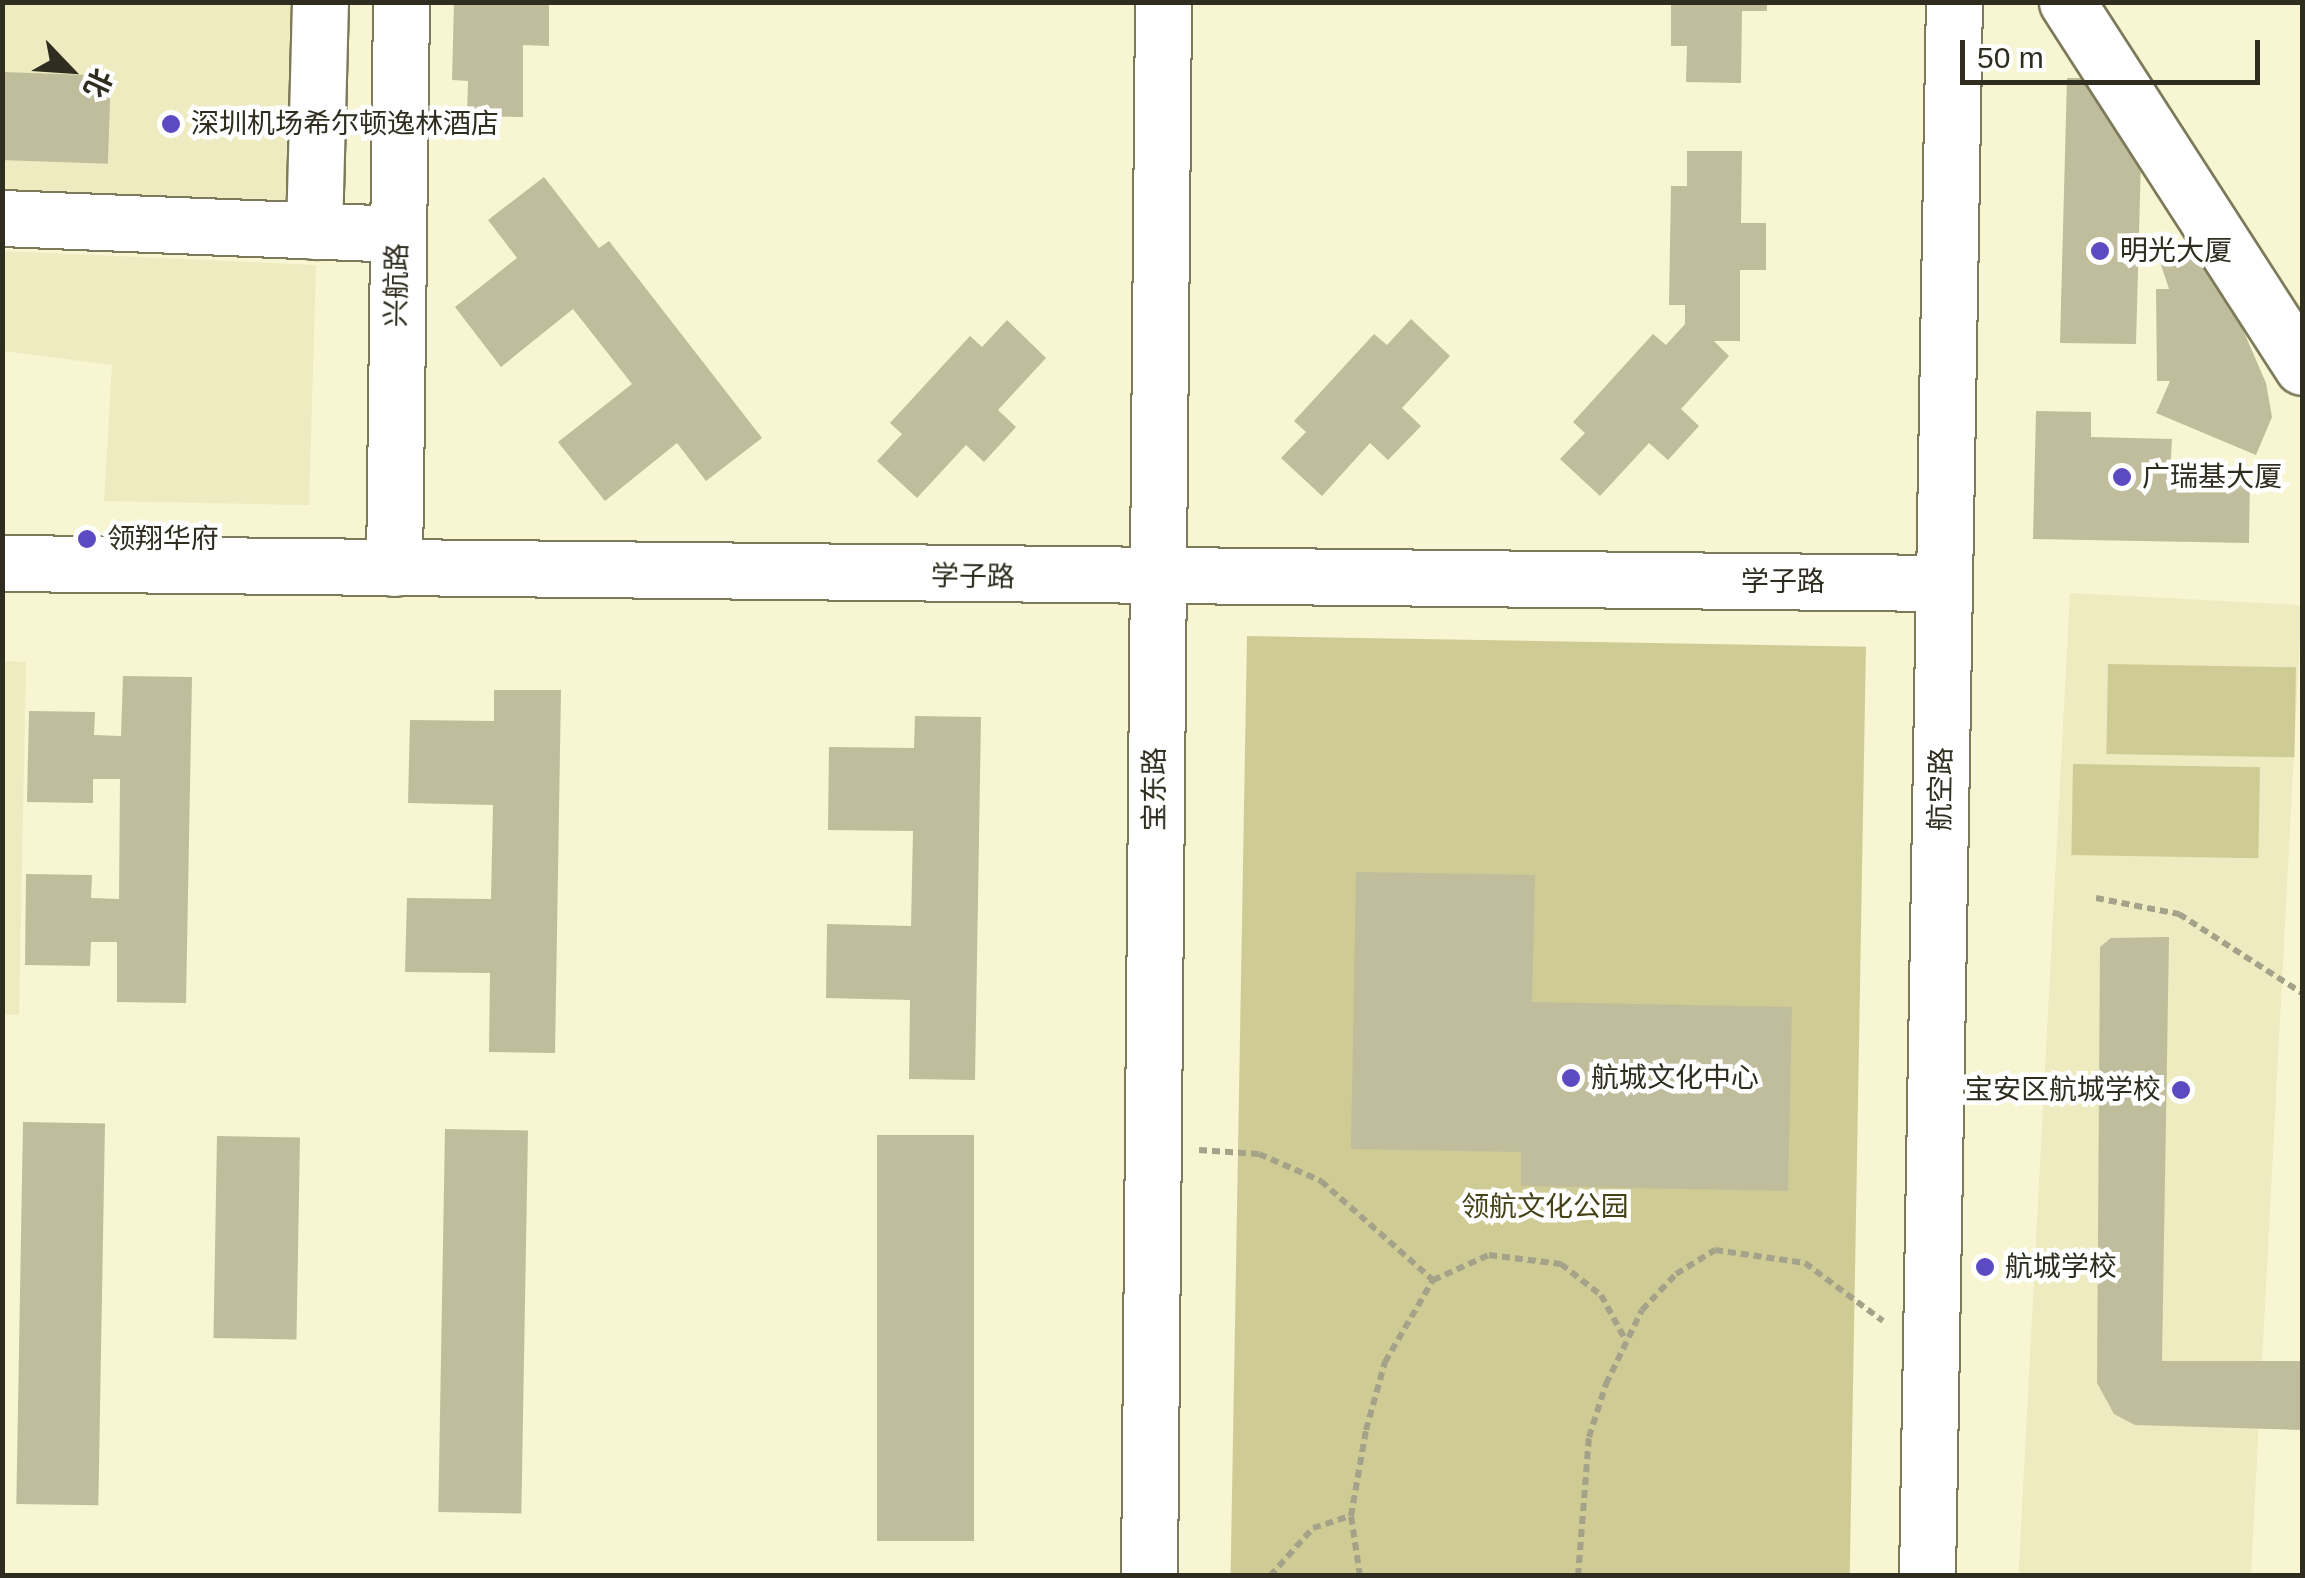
<!DOCTYPE html>
<meta charset="utf-8">
<style>
body{margin:0}
#map{position:relative;width:2305px;height:1578px;overflow:hidden;background:#f7f5d2;font-family:Arial,"Noto Sans SC",sans-serif}
div>[style]{position:absolute}
.built>*{inset:0;background:#edebbf;transform-origin:0 0}
.green>*{inset:0;background:#cfcb94;transform-origin:0 0}
.building>*{inset:0;background:#bfbd9b;transform-origin:0 0}
.path>*{height:6px;margin-top:-3px;transform-origin:0;background:repeating-linear-gradient(90deg,#a4a389 0 8px,transparent 0 13px)}
.roads{filter:drop-shadow(2px 0 #7c7a5a) drop-shadow(-2px 0 #7c7a5a) drop-shadow(0 2px #7c7a5a) drop-shadow(0 -2px #7c7a5a)}
.minor>*{height:55px;margin:-27.5px;padding:0 27.5px;transform-origin:27.5px;border-radius:27.5px;background:#fff}
.dots>*{width:28px;height:28px;translate:-50% -50%;box-sizing:border-box;border:5px solid #fff;border-radius:50%}
span{translate:-50% -50%;white-space:nowrap;text-align:center;line-height:1.15;-webkit-text-stroke:9px #fff;paint-order:stroke}
.poi-label{font-size:28px;color:#2e2d1f}
.left{translate:0 -50%;text-align:left}
.right{translate:-100% -50%;text-align:right}
.street-label{font-size:28px;color:#2e2d1f}
.park-label{font-size:28px;color:#464218}
.frame{position:absolute;inset:0;border:5px solid #2e2d1f;pointer-events:none}
.north{position:absolute;left:20px;top:20px;width:100px;height:100px;-webkit-text-stroke:8px #fff;paint-order:stroke;rotate:115deg;font-size:28px;font-weight:700;line-height:40px;text-align:center;color:#2e2d1f}
.north::after{content:'';display:block;margin:auto;width:35px;height:45px;background:#2e2d1f;clip-path:polygon(50% 0,100% 100%,50% 72%,0 100%)}
.scale{position:absolute;left:1960px;top:40px;width:300px;height:45px;box-sizing:border-box;border:5px solid #2e2d1f;border-top:0;padding-left:12px;font-size:30px;line-height:35px;white-space:nowrap;color:#2e2d1f;-webkit-text-stroke:8px #fff;paint-order:stroke}
</style>
<div id="map">
<div class="built">
<i style="left:3px;top:3px;width:340px;height:243px"></i>
<i style="clip-path:polygon(3px 251px,316px 265px,309px 505px,104px 501px,112px 365px,3px 351px)"></i>
<i style="left:2070px;top:593px;width:232px;height:983px;rotate:3deg"></i>
<i style="clip-path:polygon(3px 661px,26px 662px,19px 1015px,2px 1014px)"></i>
</div>
<div class="green">
<i style="left:1247px;top:636px;width:619px;height:940px;rotate:1deg"></i>
<i style="left:2108px;top:664px;width:188px;height:90px;rotate:1deg"></i>
<i style="left:2073px;top:764px;width:187px;height:91px;rotate:1deg"></i>
</div>
<div class="building">
<i style="clip-path:polygon(454px 2px,549px 2px,549px 46px,523px 45px,523px 117px,467px 116px,468px 81px,452px 80px)"></i>
<i style="clip-path:polygon(1671px 2px,1767px 2px,1767px 11px,1742px 11px,1741px 83px,1686px 82px,1687px 46px,1671px 46px)"></i>
<i style="left:2px;top:72px;width:109px;height:88px;rotate:2deg"></i>
<i style="clip-path:polygon(2067px 78px,2090px 78px,2141px 159px,2136px 344px,2060px 343px)"></i>
<i style="clip-path:polygon(1687px 151px,1742px 151px,1741px 223px,1766px 223px,1766px 270px,1740px 270px,1740px 341px,1714px 341px,1729px 356px,1681px 409px,1699px 426px,1668px 460px,1649px 443px,1600px 496px,1560px 459px,1585px 433px,1573px 422px,1653px 334px,1666px 345px,1685px 324px,1685px 305px,1669px 305px,1671px 186px,1687px 186px)"></i>
<i style="clip-path:polygon(544px 177px,599px 248px,609px 241px,762px 438px,706px 481px,677px 443px,605px 501px,558px 442px,632px 384px,573px 309px,501px 367px,455px 307px,517px 258px,488px 220px)"></i>
<i style="clip-path:polygon(2205px 242px,2266px 383px,2272px 417px,2256px 455px,2156px 413px,2170px 381px,2157px 381px,2156px 289px,2169px 289px,2160px 262px)"></i>
<i style="clip-path:polygon(1411px 319px,1450px 356px,1402px 408px,1421px 426px,1388px 460px,1370px 443px,1322px 496px,1281px 458px,1306px 432px,1294px 421px,1374px 334px,1387px 345px)"></i>
<i style="clip-path:polygon(1007px 320px,1046px 358px,998px 410px,1016px 427px,984px 462px,966px 445px,917px 498px,877px 461px,902px 434px,890px 423px,970px 336px,982px 347px)"></i>
<i style="clip-path:polygon(2036px 411px,2091px 412px,2091px 437px,2172px 439px,2170px 476px,2250px 477px,2249px 543px,2033px 539px)"></i>
<i style="clip-path:polygon(123px 676px,192px 677px,186px 1003px,117px 1002px,117px 942px,91px 942px,90px 966px,25px 965px,26px 874px,92px 875px,91px 898px,119px 899px,120px 779px,93px 779px,93px 803px,27px 802px,29px 711px,95px 712px,94px 735px,121px 736px)"></i>
<i style="clip-path:polygon(494px 690px,561px 690px,555px 1053px,489px 1052px,490px 973px,405px 972px,407px 898px,491px 899px,493px 805px,408px 803px,410px 720px,494px 721px)"></i>
<i style="clip-path:polygon(915px 716px,981px 717px,975px 1080px,909px 1079px,910px 1000px,826px 998px,827px 924px,911px 926px,913px 831px,828px 830px,829px 747px,914px 748px)"></i>
<i style="clip-path:polygon(1356px 872px,1535px 875px,1532px 1002px,1792px 1007px,1788px 1191px,1521px 1186px,1521px 1152px,1351px 1149px)"></i>
<i style="clip-path:polygon(2169px 937px,2162px 1361px,2302px 1361px,2302px 1430px,2135px 1425px,2114px 1414px,2097px 1383px,2100px 947px,2111px 938px)"></i>
<i style="left:23px;top:1122px;width:82px;height:382px;rotate:1deg"></i>
<i style="left:445px;top:1129px;width:83px;height:383px;rotate:1deg"></i>
<i style="left:877px;top:1135px;width:97px;height:406px"></i>
<i style="left:217px;top:1136px;width:83px;height:202px;rotate:1deg"></i>
</div>
<div class="path">
<i style="left:2096px;top:898px;width:85px;rotate:10.9deg"></i>
<i style="left:2179px;top:914px;width:146px;rotate:32.7deg"></i>
<i style="left:1199px;top:1150px;width:60px;rotate:3.8deg"></i>
<i style="left:1259px;top:1154px;width:68px;rotate:23.5deg"></i>
<i style="left:1321px;top:1181px;width:149px;rotate:41.5deg"></i>
<i style="left:1270px;top:1576px;width:64px;rotate:-48.1deg"></i>
<i style="left:1313px;top:1528px;width:40px;rotate:-18deg"></i>
<i style="left:1360px;top:1576px;width:61px;rotate:-98.5deg"></i>
<i style="left:1351px;top:1516px;width:87px;rotate:-80.1deg"></i>
<i style="left:1366px;top:1430px;width:71px;rotate:-74.4deg"></i>
<i style="left:1385px;top:1362px;width:95px;rotate:-59.7deg"></i>
<i style="left:1433px;top:1280px;width:61px;rotate:-24.1deg"></i>
<i style="left:1489px;top:1255px;width:73px;rotate:7.1deg"></i>
<i style="left:1561px;top:1264px;width:51px;rotate:37.8deg"></i>
<i style="left:1601px;top:1295px;width:52px;rotate:61.5deg"></i>
<i style="left:1578px;top:1576px;width:139px;rotate:-85.5deg"></i>
<i style="left:1589px;top:1437px;width:56px;rotate:-72.2deg"></i>
<i style="left:1606px;top:1384px;width:82px;rotate:-64.1deg"></i>
<i style="left:1642px;top:1310px;width:50px;rotate:-46.6deg"></i>
<i style="left:1676px;top:1274px;width:46px;rotate:-31.6deg"></i>
<i style="left:1715px;top:1250px;width:91px;rotate:8.2deg"></i>
<i style="left:1805px;top:1263px;width:97px;rotate:36.6deg"></i>
</div>
<div class="roads">
<div class="minor">
<i style="left:2067px;top:2px;width:434px;rotate:57.2deg"></i>
<i style="left:2px;top:218px;width:396px;rotate:2.3deg"></i>
<i style="left:314px;top:231px;width:229px;rotate:-88.5deg"></i>
<i style="left:2px;top:563px;width:1942px;rotate:0.59deg"></i>
<i style="left:394px;top:568px;width:566px;rotate:-89.29deg"></i>
<i style="left:1149px;top:1576px;width:1574px;rotate:-89.49deg"></i>
<i style="left:1927px;top:1576px;width:1574px;rotate:-89.02deg"></i>
</div>
</div>
<div class="dots">
<i style="left:171px;top:124px;background:#5c4ac2"></i>
<i style="left:2100px;top:251px;background:#5c4ac2"></i>
<i style="left:2122px;top:477px;background:#5c4ac2"></i>
<i style="left:87px;top:539px;background:#5c4ac2"></i>
<i style="left:1571px;top:1078px;background:#5c4ac2"></i>
<i style="left:2181px;top:1090px;background:#5c4ac2"></i>
<i style="left:1985px;top:1267px;background:#5c4ac2"></i>
</div>
<div class="poi-label">
<span class="left" style="left:191px;top:124px">深圳机场希尔顿逸林酒店</span>
<span class="left" style="left:2120px;top:251px">明光大厦</span>
<span class="left" style="left:2142px;top:477px">广瑞基大厦</span>
<span class="left" style="left:107px;top:539px">领翔华府</span>
<span class="left" style="left:1591px;top:1078px">航城文化中心</span>
<span class="right" style="left:2161px;top:1090px">宝安区航城学校</span>
<span class="left" style="left:2005px;top:1267px">航城学校</span>
</div>
<div class="street-label">
<span style="left:397px;top:285px;rotate:-89deg">兴航路</span>
<span style="left:973px;top:577px;rotate:1deg">学子路</span>
<span style="left:1783px;top:582px">学子路</span>
<span style="left:1155px;top:789px;rotate:-90deg">宝东路</span>
<span style="left:1941px;top:789px;rotate:-89deg">航空路</span>
</div>
<div class="park-label">
<span style="left:1545px;top:1207px">领航文化公园</span>
</div>
<div class="frame"></div>
<div class="north">北</div>
<div class="scale">50 m</div>
</div>
